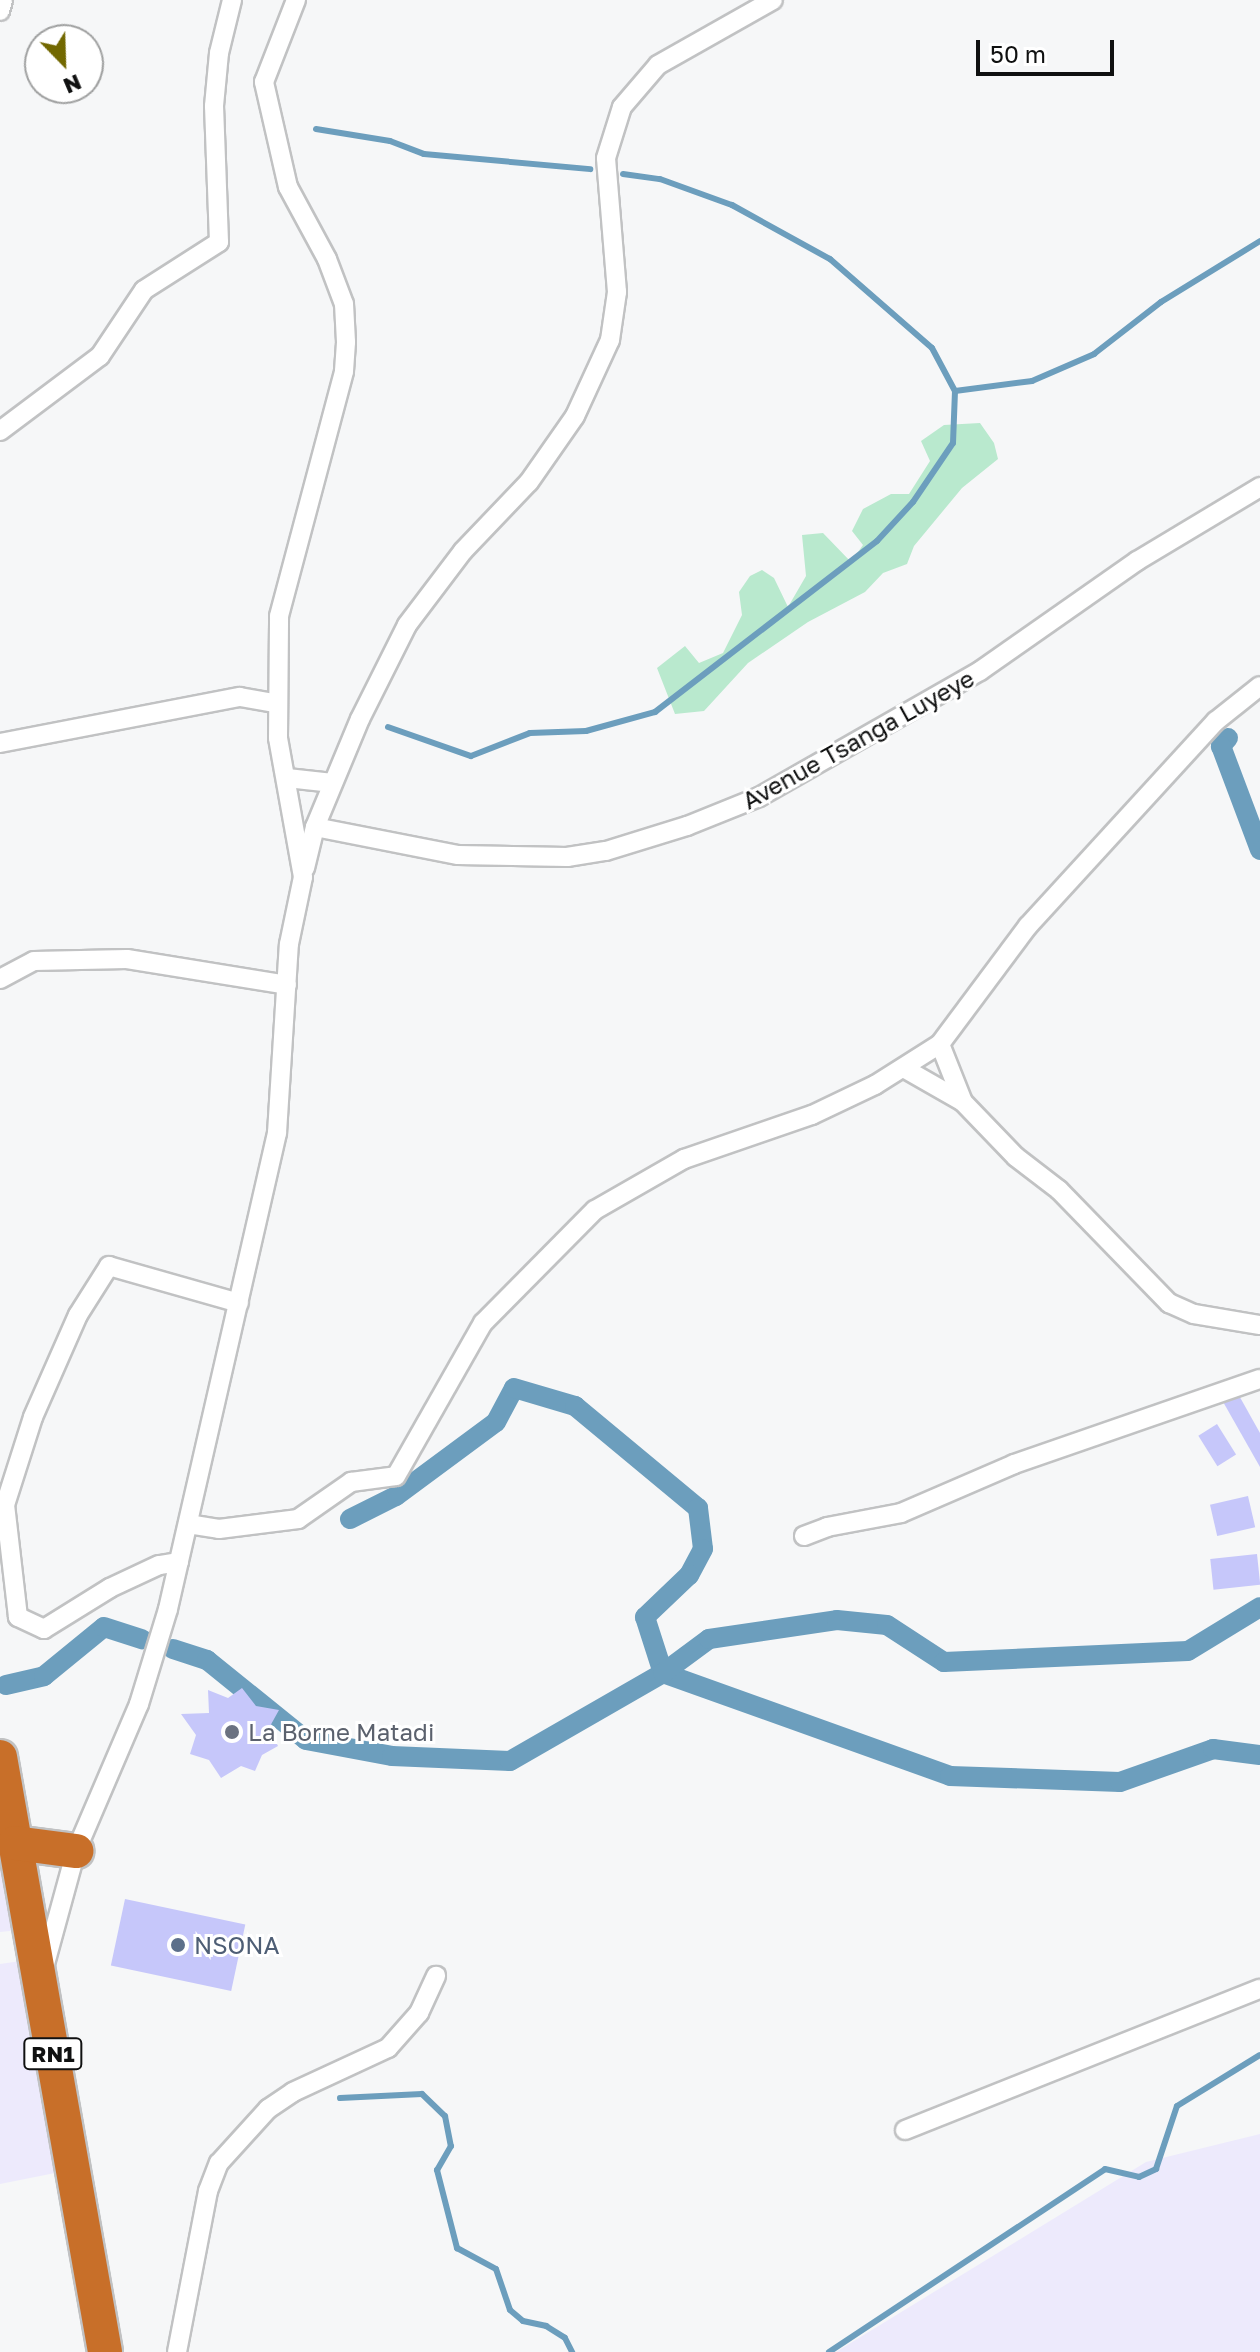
<!DOCTYPE html>
<style>
body{margin:0}
#map{position:relative;width:1260px;height:2352px;overflow:hidden;background:#f6f7f8;font-family:"Golos Text",sans-serif}
div>[style]{position:absolute}
.industrial>*{inset:0;background:#edeafc}
.green>*{inset:0;background:#b9e9ce}
.stream>*{height:6px;margin:-3px;padding:0 3px;transform-origin:3px;border-radius:3px;background:#6c9ebd}
.canal>*{height:20px;margin:-10px;padding:0 10px;transform-origin:10px;border-radius:10px;background:#6c9ebd}
.building>*{inset:0;background:#c6c7fa;transform-origin:0 0}
.roads{filter:drop-shadow(2px 0 #c1c2c3) drop-shadow(-2px 0 #c1c2c3) drop-shadow(0 2px #c1c2c3) drop-shadow(0 -2px #c1c2c3)}
.street>*{height:18px;margin:-9px;padding:0 9px;transform-origin:9px;border-radius:9px;background:#fff}
.highway>*{height:34px;margin:-17px;padding:0 17px;transform-origin:17px;border-radius:17px;background:#c86f29}
.dots>*{width:22px;height:22px;translate:-50% -50%;box-sizing:border-box;border:4px solid #fff;border-radius:50%}
span{translate:-50% -50%;white-space:nowrap;text-align:center;line-height:1.15;-webkit-text-stroke:6px #fff;paint-order:stroke}
.shield-label span{padding:2px 6px;background:#fff;border:2px solid;border-radius:6px;-webkit-text-stroke-width:0}
.shield-label{font-size:22px;color:#101111;font-weight:700}
.street-label{font-size:24px;color:#101111}
.worship-label{font-size:24px;color:#5b616d}
.left{translate:0 -50%;text-align:left}
.service-label{font-size:24px;color:#4e5e75}
.north{position:absolute;left:24px;top:24px;width:80px;height:80px;box-sizing:border-box;background:#fff;border:2px solid #9fa0a0;border-radius:50%;rotate:157deg;font-size:22px;font-weight:700;line-height:32px;text-align:center;color:#101111}
.north::after{content:'';display:block;margin:auto;width:28px;height:36px;background:#726800;clip-path:polygon(50% 0,100% 100%,50% 72%,0 100%)}
.scale{position:absolute;left:976px;top:40px;width:138px;height:36px;box-sizing:border-box;border:4px solid #101111;border-top:0;padding-left:10px;font-size:24px;line-height:28px;white-space:nowrap;color:#101111;-webkit-text-stroke:6px #fff;paint-order:stroke}
</style>
<div id="map">
<div class="industrial">
<i style="clip-path:polygon(0 1790px,19px 1930px,0 1932px)"></i>
<i style="clip-path:polygon(21px 1961px,55px 2173px,0 2184px,0 1964px)"></i>
<i style="clip-path:polygon(1260px 2134px,1260px 2352px,836px 2352px,1146px 2162px)"></i>
</div>
<div class="green">
<i style="clip-path:polygon(980px 423px,994px 443px,998px 459px,962px 488px,914px 546px,907px 564px,883px 573px,865px 592px,808px 622px,748px 663px,704px 711px,675px 714px,657px 668px,685px 646px,699px 663px,723px 653px,742px 615px,739px 592px,750px 576px,762px 570px,774px 578px,788px 607px,806px 576px,802px 535px,823px 533px,851px 562px,863px 545px,852px 531px,863px 509px,891px 494px,909px 494px,930px 461px,921px 441px,944px 425px)"></i>
</div>
<div class="stream">
<i style="left:316px;top:129px;width:75px;rotate:9.2deg"></i>
<i style="left:390px;top:141px;width:36px;rotate:21deg"></i>
<i style="left:424px;top:154px;width:167px;rotate:5.2deg"></i>
<i style="left:623px;top:174px;width:37px;rotate:8deg"></i>
<i style="left:660px;top:179px;width:77px;rotate:19.9deg"></i>
<i style="left:732px;top:205px;width:112px;rotate:28.9deg"></i>
<i style="left:830px;top:259px;width:135px;rotate:41.1deg"></i>
<i style="left:932px;top:348px;width:49px;rotate:61.9deg"></i>
<i style="left:388px;top:727px;width:88px;rotate:19.3deg"></i>
<i style="left:471px;top:756px;width:63px;rotate:-21.3deg"></i>
<i style="left:530px;top:733px;width:56px;rotate:-2deg"></i>
<i style="left:586px;top:731px;width:72px;rotate:-15.4deg"></i>
<i style="left:655px;top:712px;width:280px;rotate:-37.6deg"></i>
<i style="left:877px;top:541px;width:53px;rotate:-47.3deg"></i>
<i style="left:913px;top:502px;width:71px;rotate:-55.9deg"></i>
<i style="left:953px;top:443px;width:52px;rotate:-87.8deg"></i>
<i style="left:955px;top:391px;width:78px;rotate:-7.4deg"></i>
<i style="left:1032px;top:381px;width:68px;rotate:-23.5deg"></i>
<i style="left:1094px;top:354px;width:85px;rotate:-37.8deg"></i>
<i style="left:1161px;top:302px;width:116px;rotate:-31.6deg"></i>
<i style="left:340px;top:2098px;width:82px;rotate:-2.8deg"></i>
<i style="left:422px;top:2094px;width:32px;rotate:44deg"></i>
<i style="left:445px;top:2116px;width:31px;rotate:79deg"></i>
<i style="left:451px;top:2146px;width:28px;rotate:120deg"></i>
<i style="left:437px;top:2170px;width:81px;rotate:75.6deg"></i>
<i style="left:457px;top:2248px;width:44px;rotate:28.3deg"></i>
<i style="left:496px;top:2269px;width:43px;rotate:71.1deg"></i>
<i style="left:510px;top:2310px;width:17px;rotate:40deg"></i>
<i style="left:523px;top:2321px;width:24px;rotate:12deg"></i>
<i style="left:546px;top:2326px;width:22px;rotate:32deg"></i>
<i style="left:565px;top:2338px;width:16px;rotate:63deg"></i>
<i style="left:829px;top:2352px;width:331px;rotate:-33.5deg"></i>
<i style="left:1105px;top:2169px;width:35px;rotate:13deg"></i>
<i style="left:1139px;top:2177px;width:19px;rotate:-25deg"></i>
<i style="left:1156px;top:2169px;width:66px;rotate:-71.6deg"></i>
<i style="left:1177px;top:2106px;width:97px;rotate:-31.6deg"></i>
</div>
<div class="canal">
<i style="left:1228px;top:738px;width:11px;rotate:131deg"></i>
<i style="left:1221px;top:746px;width:111px;rotate:69.4deg"></i>
<i style="left:350px;top:1519px;width:51px;rotate:-26.6deg"></i>
<i style="left:396px;top:1496px;width:124px;rotate:-36.5deg"></i>
<i style="left:496px;top:1422px;width:38px;rotate:-62deg"></i>
<i style="left:514px;top:1388px;width:64px;rotate:16.4deg"></i>
<i style="left:575px;top:1406px;width:160px;rotate:39.7deg"></i>
<i style="left:698px;top:1508px;width:41px;rotate:83deg"></i>
<i style="left:703px;top:1549px;width:30px;rotate:118deg"></i>
<i style="left:689px;top:1575px;width:61px;rotate:136.3deg"></i>
<i style="left:645px;top:1617px;width:59px;rotate:72.2deg"></i>
<i style="left:663px;top:1673px;width:305px;rotate:19.7deg"></i>
<i style="left:950px;top:1776px;width:170px;rotate:2deg"></i>
<i style="left:1120px;top:1782px;width:99px;rotate:-19.5deg"></i>
<i style="left:1213px;top:1749px;width:47px;rotate:7.3deg"></i>
<i style="left:173px;top:1649px;width:36px;rotate:18deg"></i>
<i style="left:207px;top:1660px;width:127px;rotate:38.9deg"></i>
<i style="left:306px;top:1740px;width:87px;rotate:10.5deg"></i>
<i style="left:392px;top:1756px;width:118px;rotate:2.4deg"></i>
<i style="left:510px;top:1761px;width:177px;rotate:-29.9deg"></i>
<i style="left:663px;top:1673px;width:57px;rotate:-36.5deg"></i>
<i style="left:709px;top:1639px;width:129px;rotate:-8.4deg"></i>
<i style="left:837px;top:1620px;width:50px;rotate:5.7deg"></i>
<i style="left:887px;top:1625px;width:68px;rotate:33deg"></i>
<i style="left:944px;top:1662px;width:244px;rotate:-2.6deg"></i>
<i style="left:1188px;top:1651px;width:84px;rotate:-31.4deg"></i>
<i style="left:6px;top:1685px;width:39px;rotate:-13deg"></i>
<i style="left:44px;top:1676px;width:77px;rotate:-39.2deg"></i>
<i style="left:104px;top:1627px;width:40px;rotate:18deg"></i>
</div>
<div class="building">
<i style="clip-path:polygon(1237px 1392px,1260px 1433px,1260px 1467px,1222px 1400px)"></i>
<i style="left:1217px;top:1424px;width:36px;height:22px;rotate:58deg"></i>
<i style="left:1248px;top:1496px;width:32px;height:39px;rotate:77deg"></i>
<i style="left:1257px;top:1554px;width:31px;height:47px;rotate:84deg"></i>
<i style="clip-path:polygon(242px 1688px,256px 1706px,279px 1710px,269px 1728px,278px 1746px,262px 1755px,255px 1771px,241px 1766px,221px 1778px,209px 1760px,190px 1754px,196px 1735px,181px 1714px,209px 1713px,208px 1690px,228px 1698px)"></i>
<i style="left:125px;top:1899px;width:123px;height:68px;rotate:12deg"></i>
</div>
<div class="roads">
<div class="street">
<i style="left:0;top:11px;width:11px;rotate:-75deg"></i>
<i style="left:0;top:431px;width:125px;rotate:-36.9deg"></i>
<i style="left:100px;top:356px;width:79px;rotate:-56.3deg"></i>
<i style="left:144px;top:290px;width:89px;rotate:-32.6deg"></i>
<i style="left:219px;top:242px;width:136px;rotate:-92.1deg"></i>
<i style="left:214px;top:106px;width:53px;rotate:-84.6deg"></i>
<i style="left:219px;top:53px;width:55px;rotate:-76.2deg"></i>
<i style="left:0;top:743px;width:244px;rotate:-10.9deg"></i>
<i style="left:240px;top:697px;width:36px;rotate:10deg"></i>
<i style="left:287px;top:778px;width:46px;rotate:6.2deg"></i>
<i style="left:315px;top:827px;width:146px;rotate:11.1deg"></i>
<i style="left:458px;top:855px;width:109px;rotate:1.1deg"></i>
<i style="left:567px;top:857px;width:39px;rotate:-9deg"></i>
<i style="left:606px;top:851px;width:85px;rotate:-17.2deg"></i>
<i style="left:687px;top:826px;width:78px;rotate:-21.9deg"></i>
<i style="left:759px;top:797px;width:254px;rotate:-29.7deg"></i>
<i style="left:980px;top:671px;width:192px;rotate:-35deg"></i>
<i style="left:1137px;top:561px;width:144px;rotate:-31deg"></i>
<i style="left:305px;top:868px;width:42px;rotate:-76.3deg"></i>
<i style="left:315px;top:827px;width:117px;rotate:-67.4deg"></i>
<i style="left:360px;top:719px;width:105px;rotate:-63.4deg"></i>
<i style="left:407px;top:625px;width:93px;rotate:-52.9deg"></i>
<i style="left:463px;top:551px;width:95px;rotate:-46.3deg"></i>
<i style="left:529px;top:482px;width:80px;rotate:-55.1deg"></i>
<i style="left:575px;top:416px;width:84px;rotate:-65.3deg"></i>
<i style="left:610px;top:340px;width:49px;rotate:-81.7deg"></i>
<i style="left:617px;top:292px;width:134px;rotate:-94.7deg"></i>
<i style="left:606px;top:158px;width:53px;rotate:-72.6deg"></i>
<i style="left:622px;top:107px;width:55px;rotate:-49.4deg"></i>
<i style="left:658px;top:65px;width:132px;rotate:-29.5deg"></i>
<i style="left:0;top:979px;width:38px;rotate:-28deg"></i>
<i style="left:34px;top:961px;width:93px;rotate:-1.2deg"></i>
<i style="left:127px;top:959px;width:162px;rotate:9.2deg"></i>
<i style="left:940px;top:1044px;width:62px;rotate:68.4deg"></i>
<i style="left:907px;top:1070px;width:64px;rotate:29.7deg"></i>
<i style="left:963px;top:1102px;width:76px;rotate:46.1deg"></i>
<i style="left:1016px;top:1157px;width:54px;rotate:37.5deg"></i>
<i style="left:1059px;top:1190px;width:158px;rotate:45.8deg"></i>
<i style="left:1169px;top:1303px;width:27px;rotate:24deg"></i>
<i style="left:1194px;top:1314px;width:67px;rotate:9.5deg"></i>
<i style="left:188px;top:1524px;width:31px;rotate:9deg"></i>
<i style="left:219px;top:1529px;width:80px;rotate:-7.2deg"></i>
<i style="left:298px;top:1519px;width:65px;rotate:-34.9deg"></i>
<i style="left:351px;top:1482px;width:45px;rotate:-7.6deg"></i>
<i style="left:396px;top:1476px;width:176px;rotate:-60.4deg"></i>
<i style="left:483px;top:1323px;width:159px;rotate:-45.3deg"></i>
<i style="left:595px;top:1210px;width:103px;rotate:-29.8deg"></i>
<i style="left:684px;top:1159px;width:135px;rotate:-19deg"></i>
<i style="left:812px;top:1115px;width:70px;rotate:-25.5deg"></i>
<i style="left:875px;top:1085px;width:77px;rotate:-32.2deg"></i>
<i style="left:940px;top:1044px;width:147px;rotate:-53.3deg"></i>
<i style="left:1028px;top:926px;width:278px;rotate:-47.5deg"></i>
<i style="left:1216px;top:721px;width:56px;rotate:-38.5deg"></i>
<i style="left:804px;top:1536px;width:25px;rotate:-21deg"></i>
<i style="left:827px;top:1527px;width:75px;rotate:-10.7deg"></i>
<i style="left:901px;top:1513px;width:123px;rotate:-23.4deg"></i>
<i style="left:1014px;top:1464px;width:260px;rotate:-19.1deg"></i>
<i style="left:179px;top:1562px;width:20px;rotate:171deg"></i>
<i style="left:159px;top:1565px;width:54px;rotate:154.9deg"></i>
<i style="left:110px;top:1588px;width:78px;rotate:148.2deg"></i>
<i style="left:44px;top:1629px;width:29px;rotate:-155deg"></i>
<i style="left:18px;top:1617px;width:113px;rotate:-96.6deg"></i>
<i style="left:5px;top:1505px;width:92px;rotate:-72.3deg"></i>
<i style="left:33px;top:1417px;width:111px;rotate:-66.2deg"></i>
<i style="left:78px;top:1315px;width:58px;rotate:-57.7deg"></i>
<i style="left:109px;top:1266px;width:135px;rotate:15.9deg"></i>
<i style="left:45px;top:1964px;width:117px;rotate:-74.7deg"></i>
<i style="left:76px;top:1851px;width:160px;rotate:-66.8deg"></i>
<i style="left:139px;top:1704px;width:99px;rotate:-73deg"></i>
<i style="left:168px;top:1609px;width:488px;rotate:-77.1deg"></i>
<i style="left:277px;top:1133px;width:189px;rotate:-86.4deg"></i>
<i style="left:289px;top:944px;width:68px;rotate:-78.2deg"></i>
<i style="left:303px;top:877px;width:141px;rotate:-100.2deg"></i>
<i style="left:278px;top:738px;width:122px;rotate:-89.5deg"></i>
<i style="left:279px;top:616px;width:253px;rotate:-75.1deg"></i>
<i style="left:344px;top:371px;width:29px;rotate:-86deg"></i>
<i style="left:346px;top:342px;width:38px;rotate:-93deg"></i>
<i style="left:344px;top:304px;width:48px;rotate:-110.7deg"></i>
<i style="left:327px;top:259px;width:82px;rotate:-118.4deg"></i>
<i style="left:288px;top:187px;width:108px;rotate:-102.9deg"></i>
<i style="left:264px;top:82px;width:88px;rotate:-68.7deg"></i>
<i style="left:905px;top:2130px;width:382px;rotate:-21.7deg"></i>
<i style="left:177px;top:2352px;width:164px;rotate:-79.1deg"></i>
<i style="left:208px;top:2191px;width:30px;rotate:-69deg"></i>
<i style="left:219px;top:2163px;width:73px;rotate:-47.8deg"></i>
<i style="left:268px;top:2109px;width:30px;rotate:-34deg"></i>
<i style="left:293px;top:2092px;width:105px;rotate:-24.9deg"></i>
<i style="left:388px;top:2048px;width:47px;rotate:-48.5deg"></i>
<i style="left:419px;top:2013px;width:41px;rotate:-65.3deg"></i>
</div>
<div class="highway">
<i style="left:0;top:1757px;width:604px;rotate:79.99deg"></i>
<i style="left:15px;top:1843px;width:62px;rotate:7.5deg"></i>
</div>
</div>
<div class="dots">
<i style="left:232px;top:1732px;background:#6b7280"></i>
<i style="left:178px;top:1945px;background:#5c6f8a"></i>
</div>
<div class="shield-label">
<span style="left:53px;top:2054px">RN1</span>
</div>
<div class="street-label">
<span style="left:858px;top:739px;rotate:-29deg">Avenue Tsanga Luyeye</span>
</div>
<div class="worship-label">
<span class="left" style="left:248px;top:1732px">La Borne Matadi</span>
</div>
<div class="service-label">
<span class="left" style="left:194px;top:1945px">NSONA</span>
</div>
<div class="north">N</div>
<div class="scale">50 m</div>
</div>
